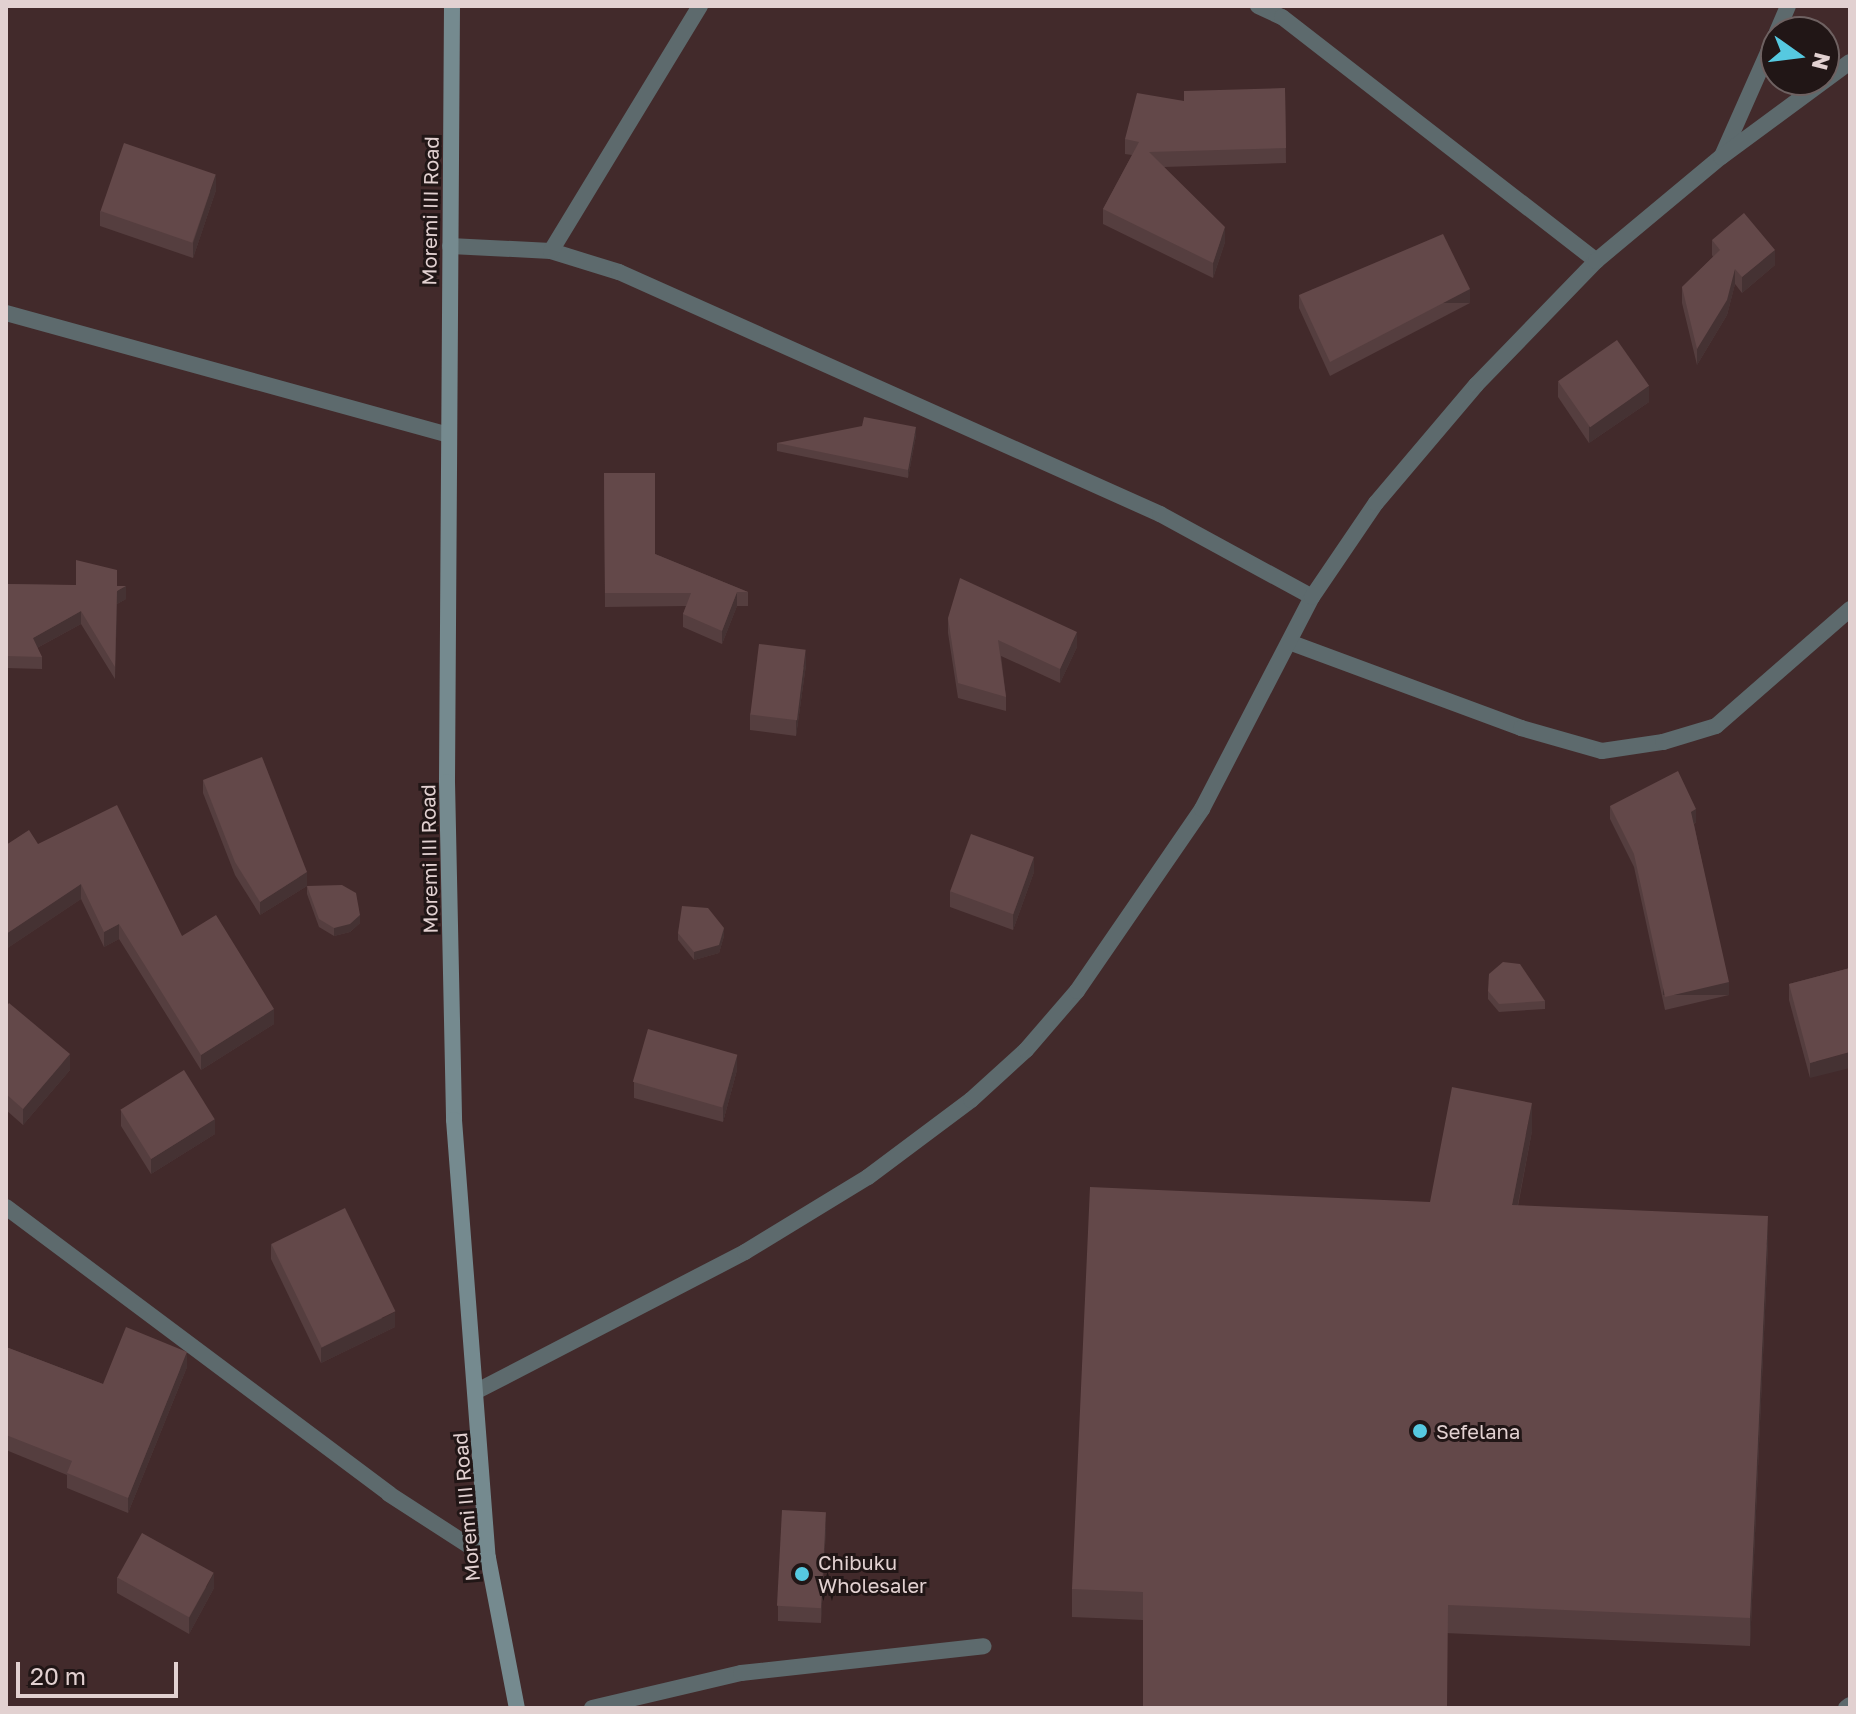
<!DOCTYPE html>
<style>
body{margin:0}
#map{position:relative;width:1856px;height:1714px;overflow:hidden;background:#422a2b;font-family:"Golos Text",sans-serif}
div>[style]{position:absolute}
.lane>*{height:16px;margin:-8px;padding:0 8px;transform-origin:8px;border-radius:8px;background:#5d6a6d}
.street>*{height:16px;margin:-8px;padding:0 8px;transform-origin:8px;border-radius:8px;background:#5d6a6d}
.secondary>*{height:16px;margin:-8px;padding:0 8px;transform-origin:8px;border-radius:8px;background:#758a8f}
.wall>*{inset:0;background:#553e3f}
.shaded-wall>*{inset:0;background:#453233;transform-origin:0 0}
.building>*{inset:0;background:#634849;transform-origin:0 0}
.dots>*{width:22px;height:22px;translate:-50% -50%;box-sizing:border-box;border:4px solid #211616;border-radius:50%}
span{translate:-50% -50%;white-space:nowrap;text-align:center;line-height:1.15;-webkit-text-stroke:6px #211616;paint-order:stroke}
.street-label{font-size:20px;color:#e2d1d1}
.poi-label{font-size:20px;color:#e2d1d1}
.left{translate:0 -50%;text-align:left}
.frame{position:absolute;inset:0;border:8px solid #e2d1d1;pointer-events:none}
.north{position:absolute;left:1760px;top:16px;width:80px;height:80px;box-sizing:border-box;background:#211616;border:2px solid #6e6161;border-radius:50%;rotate:104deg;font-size:22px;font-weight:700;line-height:32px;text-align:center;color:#e2d1d1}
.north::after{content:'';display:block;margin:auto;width:28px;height:36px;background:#56c9e0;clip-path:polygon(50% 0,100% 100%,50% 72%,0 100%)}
.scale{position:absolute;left:16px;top:1662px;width:162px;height:36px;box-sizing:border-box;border:4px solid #e2d1d1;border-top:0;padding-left:10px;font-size:24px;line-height:28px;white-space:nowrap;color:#e2d1d1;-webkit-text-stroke:6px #211616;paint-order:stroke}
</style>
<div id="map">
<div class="lane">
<i style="left:592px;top:1708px;width:153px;rotate:-13.2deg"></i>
<i style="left:741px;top:1673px;width:244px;rotate:-6.3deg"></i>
</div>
<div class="street">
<i style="left:1258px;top:6px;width:26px;rotate:25deg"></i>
<i style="left:1282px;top:17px;width:398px;rotate:37.8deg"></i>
<i style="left:1777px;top:32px;width:28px;rotate:-67deg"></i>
<i style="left:1722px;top:156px;width:133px;rotate:-66.1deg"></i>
<i style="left:450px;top:246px;width:101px;rotate:2.8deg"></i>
<i style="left:551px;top:251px;width:71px;rotate:17.2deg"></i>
<i style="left:619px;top:272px;width:593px;rotate:24.1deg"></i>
<i style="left:1160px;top:514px;width:173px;rotate:28.6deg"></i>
<i style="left:551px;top:251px;width:287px;rotate:-58.7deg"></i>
<i style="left:6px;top:313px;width:459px;rotate:15.4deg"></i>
<i style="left:1289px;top:642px;width:247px;rotate:20.3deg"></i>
<i style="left:1521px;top:728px;width:84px;rotate:15.9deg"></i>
<i style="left:1602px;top:751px;width:62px;rotate:-8.4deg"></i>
<i style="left:1663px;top:742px;width:55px;rotate:-16.8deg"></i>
<i style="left:1716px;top:726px;width:178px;rotate:-41.1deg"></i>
<i style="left:6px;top:1207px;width:479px;rotate:36.8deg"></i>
<i style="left:389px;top:1494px;width:118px;rotate:32.9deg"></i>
<i style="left:477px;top:1391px;width:302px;rotate:-27.4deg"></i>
<i style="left:745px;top:1252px;width:144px;rotate:-31.4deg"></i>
<i style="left:868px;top:1177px;width:129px;rotate:-36.8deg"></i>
<i style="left:971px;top:1100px;width:74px;rotate:-42.3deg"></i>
<i style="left:1026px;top:1050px;width:78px;rotate:-49.2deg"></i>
<i style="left:1077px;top:991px;width:221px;rotate:-55.5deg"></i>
<i style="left:1202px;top:809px;width:239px;rotate:-62.6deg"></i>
<i style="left:1312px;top:597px;width:114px;rotate:-55.8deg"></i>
<i style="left:1376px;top:503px;width:155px;rotate:-49.7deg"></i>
<i style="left:1476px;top:385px;width:173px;rotate:-45.9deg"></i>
<i style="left:1596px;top:261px;width:163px;rotate:-39.8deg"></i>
<i style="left:1721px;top:157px;width:160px;rotate:-36.4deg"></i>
<i style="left:1846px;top:1708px;width:5px;rotate:-37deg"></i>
</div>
<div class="secondary">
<i style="left:452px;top:6px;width:776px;rotate:90.37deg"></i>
<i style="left:447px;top:782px;width:338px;rotate:88.8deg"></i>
<i style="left:454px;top:1120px;width:439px;rotate:85.6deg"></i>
<i style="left:488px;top:1558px;width:153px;rotate:79.1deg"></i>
</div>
<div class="wall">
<i style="clip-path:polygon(1285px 88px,1286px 163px,1164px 167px,1225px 242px,1213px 278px,1103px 224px,1103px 209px,1132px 155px,1125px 154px,1125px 139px,1184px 101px)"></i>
<i style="clip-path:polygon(216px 190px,193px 258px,100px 226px,100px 211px)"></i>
<i style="clip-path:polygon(1712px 240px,1775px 265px,1742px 293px,1735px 284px,1727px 315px,1697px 365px,1682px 303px,1682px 287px,1713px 257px,1712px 255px)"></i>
<i style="clip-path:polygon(1299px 295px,1470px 303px,1330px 376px,1299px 308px)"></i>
<i style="clip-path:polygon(1558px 382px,1649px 402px,1589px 443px,1558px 397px)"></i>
<i style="clip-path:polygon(916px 435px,908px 478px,777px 451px,777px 443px)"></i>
<i style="clip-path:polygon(604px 473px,655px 554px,748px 592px,748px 606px,737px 606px,722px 644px,683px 627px,683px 614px,686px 606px,605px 607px)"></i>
<i style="clip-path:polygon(6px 584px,117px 586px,126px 599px,117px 604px,115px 679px,81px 624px,37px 648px,42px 657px,42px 669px,6px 668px)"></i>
<i style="clip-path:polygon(948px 618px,1077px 647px,1060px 683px,1001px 656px,1006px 697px,1006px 711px,958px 698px,948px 633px)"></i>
<i style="clip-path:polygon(806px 665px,796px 736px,750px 730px,750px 714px)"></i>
<i style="clip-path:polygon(203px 780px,307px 886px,260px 915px,235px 875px,203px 793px)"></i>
<i style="clip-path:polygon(1610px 806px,1696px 822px,1694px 824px,1729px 995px,1665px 1010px,1634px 867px,1610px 819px)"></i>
<i style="clip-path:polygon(38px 844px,182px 936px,274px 1024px,201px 1070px,119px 939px,104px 947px,81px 899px,6px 949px,6px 845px)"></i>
<i style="clip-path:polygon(1034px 872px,1013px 930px,950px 907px,950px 891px)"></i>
<i style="clip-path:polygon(307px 886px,360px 923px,350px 932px,334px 936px,319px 927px,307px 894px)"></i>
<i style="clip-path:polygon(678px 933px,724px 936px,719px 953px,694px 960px,678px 940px)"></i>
<i style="clip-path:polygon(1850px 968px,1810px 1078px,1789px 1000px,1789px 984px)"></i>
<i style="clip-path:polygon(1488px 991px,1545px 1001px,1545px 1009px,1499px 1012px,1488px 999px)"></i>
<i style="clip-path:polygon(6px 1007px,70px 1070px,23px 1125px,6px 1110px)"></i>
<i style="clip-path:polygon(737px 1070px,723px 1122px,634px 1098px,634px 1082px)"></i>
<i style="clip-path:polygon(121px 1111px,215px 1134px,151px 1174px,121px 1126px)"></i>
<i style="clip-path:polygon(1532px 1131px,1518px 1206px,1768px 1245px,1750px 1646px,1072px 1617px,1072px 1589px,1430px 1202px)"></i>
<i style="clip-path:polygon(271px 1244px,395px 1327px,321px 1363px,271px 1259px)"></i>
<i style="clip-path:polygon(6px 1347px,103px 1384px,187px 1367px,128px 1513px,67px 1488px,67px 1475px,6px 1450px)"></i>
<i style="clip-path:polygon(826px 1527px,821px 1623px,778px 1621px,778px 1606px)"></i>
<i style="clip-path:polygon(117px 1577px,214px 1588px,189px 1634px,117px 1593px)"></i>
</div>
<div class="shaded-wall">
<i style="clip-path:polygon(216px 174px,216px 190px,193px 258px,193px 243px)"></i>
<i style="clip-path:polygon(1225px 227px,1225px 242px,1213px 278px,1213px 263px)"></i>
<i style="clip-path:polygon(1775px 250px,1775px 265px,1742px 293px,1742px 277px)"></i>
<i style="clip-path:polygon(1735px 269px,1735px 284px,1727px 315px,1697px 365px,1697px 349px)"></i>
<i style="left:1470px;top:289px;width:14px;height:158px;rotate:90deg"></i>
<i style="clip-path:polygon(1649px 386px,1649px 402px,1589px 443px,1589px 427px)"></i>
<i style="clip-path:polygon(916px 427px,916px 435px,908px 478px,908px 470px)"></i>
<i style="clip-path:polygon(117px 570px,117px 591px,126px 586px,126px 599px,117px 604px,115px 679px)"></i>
<i style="clip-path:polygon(737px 592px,737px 606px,722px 644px,722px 631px)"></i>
<i style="clip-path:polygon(81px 611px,81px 624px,33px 650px,33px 638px)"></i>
<i style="clip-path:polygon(1077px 632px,1077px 647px,1060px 683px,1060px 669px)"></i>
<i style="clip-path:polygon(806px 650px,806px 665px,796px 736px,796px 721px)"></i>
<i style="clip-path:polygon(1696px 809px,1696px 822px,1691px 825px,1691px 812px)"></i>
<i style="clip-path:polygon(1034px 857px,1034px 872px,1013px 930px,1013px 915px)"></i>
<i style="clip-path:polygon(307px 872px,307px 886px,260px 915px,260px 902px)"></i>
<i style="clip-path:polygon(81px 884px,81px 899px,6px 949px,6px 934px)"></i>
<i style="clip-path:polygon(360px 915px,360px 923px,350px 932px,334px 936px,334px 928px)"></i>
<i style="clip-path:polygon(119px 924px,119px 939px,104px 947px,104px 932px)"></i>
<i style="clip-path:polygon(724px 928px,724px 936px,719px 953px,694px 960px,694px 952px)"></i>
<i style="left:1729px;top:982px;width:13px;height:66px;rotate:90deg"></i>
<i style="clip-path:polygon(274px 1009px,274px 1024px,201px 1070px,201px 1055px)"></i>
<i style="clip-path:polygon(1850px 1052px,1850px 1068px,1810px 1078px,1810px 1063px)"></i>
<i style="clip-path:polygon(70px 1054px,70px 1070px,23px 1125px,23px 1109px)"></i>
<i style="clip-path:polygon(737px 1055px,737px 1070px,723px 1122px,723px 1107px)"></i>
<i style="clip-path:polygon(1532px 1103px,1532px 1131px,1512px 1234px,1512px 1205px)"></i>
<i style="clip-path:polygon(215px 1119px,215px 1134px,151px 1174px,151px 1159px)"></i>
<i style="clip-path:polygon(1768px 1216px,1768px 1245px,1750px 1646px,1750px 1618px)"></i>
<i style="clip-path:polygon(395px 1312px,395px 1327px,321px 1363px,321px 1348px)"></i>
<i style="clip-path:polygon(187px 1352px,187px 1367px,128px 1513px,128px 1498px)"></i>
<i style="clip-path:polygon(826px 1512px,826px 1527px,821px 1623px,821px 1608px)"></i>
<i style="clip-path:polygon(214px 1573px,214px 1588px,189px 1634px,189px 1618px)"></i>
</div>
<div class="building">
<i style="clip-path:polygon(1285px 88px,1286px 148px,1149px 152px,1225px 227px,1213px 263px,1103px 209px,1139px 142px,1125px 139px,1137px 93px,1184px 101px,1184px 91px)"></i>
<i style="left:124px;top:143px;width:97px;height:72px;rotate:19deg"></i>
<i style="clip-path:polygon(1744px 213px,1775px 250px,1742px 277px,1735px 269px,1727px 300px,1697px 349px,1682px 287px,1720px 250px,1712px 240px)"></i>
<i style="clip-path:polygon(1443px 234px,1470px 289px,1330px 362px,1299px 295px)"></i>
<i style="left:1617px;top:340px;width:56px;height:72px;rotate:55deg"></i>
<i style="clip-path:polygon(864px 417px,916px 427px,908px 470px,777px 443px,862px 426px)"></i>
<i style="clip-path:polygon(604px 473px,655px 473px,655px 554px,748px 592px,737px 592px,722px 631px,683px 614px,691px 593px,605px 593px)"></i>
<i style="clip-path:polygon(76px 560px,117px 570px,117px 586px,126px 586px,117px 591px,115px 667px,81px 611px,33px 638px,42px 657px,6px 656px,6px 584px,76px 585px)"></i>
<i style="clip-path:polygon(960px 578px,1077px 632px,1060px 669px,998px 640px,1006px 697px,958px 683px,948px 618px)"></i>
<i style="left:759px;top:644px;width:47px;height:71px;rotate:7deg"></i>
<i style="clip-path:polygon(262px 757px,307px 872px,260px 902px,235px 862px,203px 780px)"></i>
<i style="clip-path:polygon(1678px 771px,1696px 809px,1691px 812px,1729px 982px,1665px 997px,1634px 854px,1610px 806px)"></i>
<i style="clip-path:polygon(117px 805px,182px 936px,216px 915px,274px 1009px,201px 1055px,119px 924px,104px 932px,81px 884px,6px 934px,6px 845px,29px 830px,38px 844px)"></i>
<i style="left:971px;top:834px;width:67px;height:61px;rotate:20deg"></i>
<i style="clip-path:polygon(342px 885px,356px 893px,360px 915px,350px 924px,334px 928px,319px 919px,307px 886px)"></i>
<i style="clip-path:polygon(682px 906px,708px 908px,724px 928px,719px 945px,694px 952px,678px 933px)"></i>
<i style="clip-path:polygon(1503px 962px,1520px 964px,1545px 1001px,1499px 1004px,1488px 991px,1489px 974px)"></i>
<i style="clip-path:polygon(1850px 968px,1850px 1052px,1810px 1063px,1789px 984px)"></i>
<i style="clip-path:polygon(9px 1003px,70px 1054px,23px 1109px,6px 1094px,6px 1007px)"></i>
<i style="left:648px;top:1029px;width:93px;height:55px;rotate:16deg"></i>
<i style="left:184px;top:1070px;width:58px;height:75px;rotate:58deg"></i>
<i style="clip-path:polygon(1452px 1087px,1532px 1103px,1512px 1205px,1768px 1216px,1750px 1618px,1448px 1605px,1447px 1708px,1143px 1708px,1143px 1592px,1072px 1589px,1090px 1187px,1430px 1202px)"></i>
<i style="left:345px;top:1208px;width:115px;height:82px;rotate:64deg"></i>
<i style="clip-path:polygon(126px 1327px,187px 1352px,128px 1498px,67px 1473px,72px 1461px,6px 1435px,6px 1347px,103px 1384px)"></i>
<i style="left:782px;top:1510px;width:44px;height:96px;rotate:3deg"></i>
<i style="left:142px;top:1533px;width:82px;height:51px;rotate:29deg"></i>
</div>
<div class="dots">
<i style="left:1420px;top:1431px;background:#56c9e0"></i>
<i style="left:802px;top:1574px;background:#56c9e0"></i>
</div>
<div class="street-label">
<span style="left:430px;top:211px;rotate:-89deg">Moremi III Road</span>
<span style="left:429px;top:859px;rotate:-91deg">Moremi III Road</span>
<span style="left:466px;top:1507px;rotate:-95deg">Moremi III Road</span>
</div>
<div class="poi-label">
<span class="left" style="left:1436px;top:1431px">Sefelana</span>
<span class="left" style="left:818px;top:1574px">Chibuku<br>Wholesaler</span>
</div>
<div class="frame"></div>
<div class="north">N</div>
<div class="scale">20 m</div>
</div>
